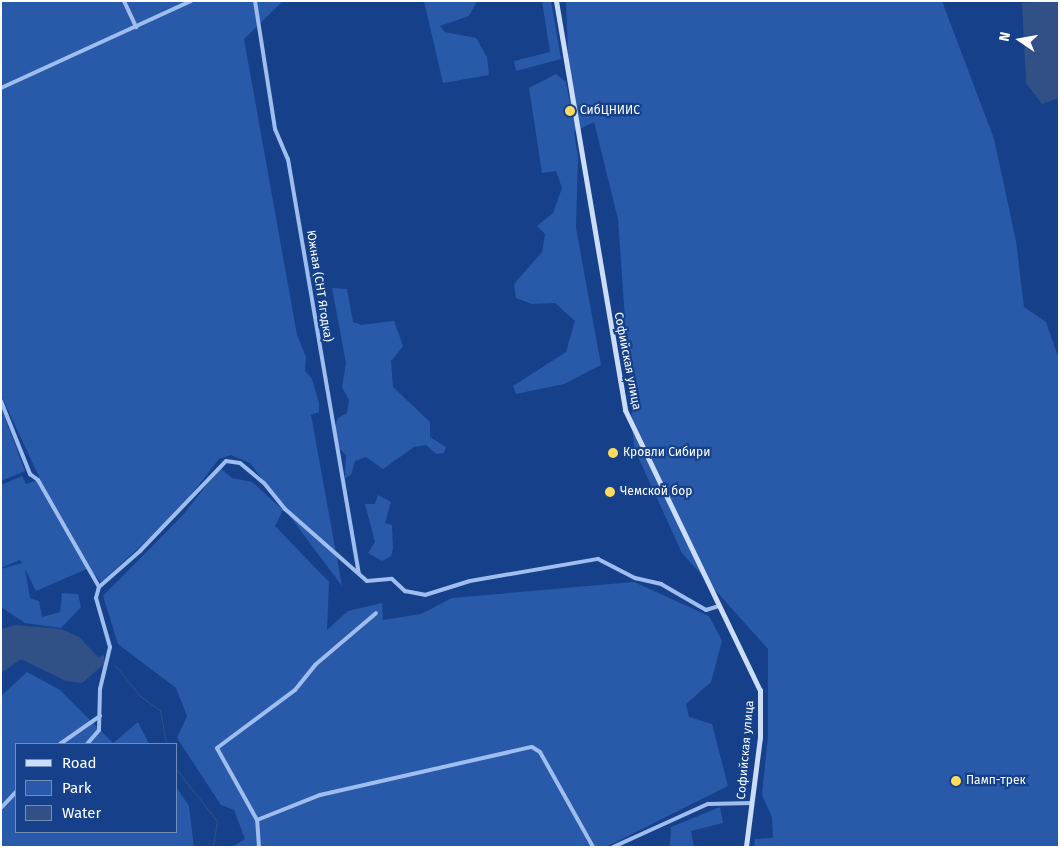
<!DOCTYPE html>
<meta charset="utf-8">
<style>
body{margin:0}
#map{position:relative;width:1060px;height:848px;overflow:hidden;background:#16418a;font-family:"Fira Sans",sans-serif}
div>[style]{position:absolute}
.green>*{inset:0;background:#2959a9}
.water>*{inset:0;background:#315086}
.stream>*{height:1px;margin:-0.5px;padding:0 0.5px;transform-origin:0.5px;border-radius:0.5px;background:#315086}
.street>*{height:4px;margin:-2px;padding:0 2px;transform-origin:2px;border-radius:2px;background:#9fbdef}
.secondary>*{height:5px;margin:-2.5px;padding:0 2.5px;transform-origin:2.5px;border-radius:2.5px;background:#ccddfa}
.dots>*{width:14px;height:14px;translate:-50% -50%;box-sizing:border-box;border:2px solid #16418a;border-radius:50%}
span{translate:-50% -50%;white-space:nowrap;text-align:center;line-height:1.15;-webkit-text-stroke:4.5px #16418a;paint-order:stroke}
.poi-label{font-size:12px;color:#fff}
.left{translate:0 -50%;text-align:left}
.street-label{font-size:12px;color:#fff}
.frame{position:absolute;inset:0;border:2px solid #fff;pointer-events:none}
.legend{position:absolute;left:15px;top:743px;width:162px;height:90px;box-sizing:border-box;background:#16418a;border:1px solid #738db9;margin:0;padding:6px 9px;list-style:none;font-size:15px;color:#fff}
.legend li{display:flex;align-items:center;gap:10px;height:25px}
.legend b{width:25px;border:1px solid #738db9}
.north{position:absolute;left:995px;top:15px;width:50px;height:50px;-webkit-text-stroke:4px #16418a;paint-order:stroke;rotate:282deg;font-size:14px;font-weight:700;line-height:20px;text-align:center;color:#fff}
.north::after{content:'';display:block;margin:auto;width:18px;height:22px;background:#fff;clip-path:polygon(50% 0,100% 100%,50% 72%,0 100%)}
</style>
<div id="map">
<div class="green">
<i style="clip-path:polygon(1px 1px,283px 1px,244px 39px,297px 335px,306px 357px,305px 371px,312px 379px,319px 403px,319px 412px,311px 415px,342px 586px,250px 463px,231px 455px,219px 459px,176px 514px,101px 582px,89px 568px,36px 591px,25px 569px,30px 598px,39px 601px,42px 617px,60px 612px,62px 593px,78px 594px,81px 607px,61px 628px,25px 623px,1px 607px,1px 569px,22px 563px,20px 560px,1px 568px,1px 485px,22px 476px,26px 484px,40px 479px,1px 395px)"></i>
<i style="clip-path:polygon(424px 1px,477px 1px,469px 16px,440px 26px,445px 32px,476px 38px,487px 57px,489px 75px,443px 83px)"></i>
<i style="clip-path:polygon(542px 1px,551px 1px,561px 59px,516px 71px,514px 61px,550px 52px)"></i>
<i style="clip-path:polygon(566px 1px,942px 1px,994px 139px,1016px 241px,1024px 307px,1046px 322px,1059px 359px,1059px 847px,754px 847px,755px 839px,773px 838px,772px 817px,762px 795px,768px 736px,768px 649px,682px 553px,634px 448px,618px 219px,594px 122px,574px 132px,578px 157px,576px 228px,601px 365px,564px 384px,516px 394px,513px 386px,566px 352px,575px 321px,555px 303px,532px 304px,516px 298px,514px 284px,542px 252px,545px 234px,537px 226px,553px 213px,562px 188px,556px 171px,542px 173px,529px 88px,556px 74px,566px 82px,570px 104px)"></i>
<i style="clip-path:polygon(332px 288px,347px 289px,353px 322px,361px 325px,394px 321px,403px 346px,391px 361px,393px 387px,430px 422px,430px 437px,446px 447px,444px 453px,436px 454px,426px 445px,414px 447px,383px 469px,366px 457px,355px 461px,351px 475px,345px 478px,346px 455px,340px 449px,334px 429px,338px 418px,347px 413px,349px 400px,342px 387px,346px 363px)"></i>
<i style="clip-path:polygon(1px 407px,25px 471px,1px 481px)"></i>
<i style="clip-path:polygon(220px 468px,232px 478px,252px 482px,283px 510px,275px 526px,329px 582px,327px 630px,348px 611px,382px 603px,383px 620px,421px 614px,452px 598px,634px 582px,709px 616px,722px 641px,711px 682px,686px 704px,689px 717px,712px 724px,728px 786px,606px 847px,232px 847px,245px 839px,234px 810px,221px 805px,177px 738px,187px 716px,176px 688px,118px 644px,103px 596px,183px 515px)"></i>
<i style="clip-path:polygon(378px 495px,391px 502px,385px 523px,392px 525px,393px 549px,391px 556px,382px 561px,368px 553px,375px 542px,365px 504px,375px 504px)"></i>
<i style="clip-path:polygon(27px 672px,60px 690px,113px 743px,138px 722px,149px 744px,16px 744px,16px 832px,176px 832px,176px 787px,189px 806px,194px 847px,1px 847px,1px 696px)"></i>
<i style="clip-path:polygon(720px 807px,723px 823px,691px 831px,694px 847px,670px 847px,671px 827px)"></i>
</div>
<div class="water">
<i style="clip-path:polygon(1059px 1px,1059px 98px,1042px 104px,1026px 83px,1022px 3px)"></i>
<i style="clip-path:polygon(15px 625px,61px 629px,79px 637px,98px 657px,104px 655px,104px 664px,82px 683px,66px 681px,21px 659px,1px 673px,1px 629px)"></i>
</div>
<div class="stream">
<i style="left:115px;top:665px;width:38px;rotate:51deg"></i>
<i style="left:139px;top:695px;width:26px;rotate:36deg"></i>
<i style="left:160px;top:710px;width:35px;rotate:80deg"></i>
<i style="left:176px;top:769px;width:66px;rotate:51.7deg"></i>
<i style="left:217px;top:821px;width:26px;rotate:99deg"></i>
</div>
<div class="street">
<i style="left:124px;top:1px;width:29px;rotate:65deg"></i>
<i style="left:255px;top:1px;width:130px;rotate:81.1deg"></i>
<i style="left:275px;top:129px;width:33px;rotate:67deg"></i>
<i style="left:288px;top:159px;width:420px;rotate:80.3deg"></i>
<i style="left:1px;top:88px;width:209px;rotate:-24.6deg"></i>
<i style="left:1px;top:401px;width:79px;rotate:68.3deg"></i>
<i style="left:30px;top:474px;width:10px;rotate:37deg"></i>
<i style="left:38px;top:480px;width:123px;rotate:60.3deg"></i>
<i style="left:99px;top:587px;width:55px;rotate:-41.3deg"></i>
<i style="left:140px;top:551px;width:124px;rotate:-46.3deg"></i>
<i style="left:226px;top:461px;width:14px;rotate:8deg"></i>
<i style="left:240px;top:463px;width:31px;rotate:40deg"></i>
<i style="left:264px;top:483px;width:33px;rotate:51deg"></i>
<i style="left:285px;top:509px;width:109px;rotate:41.3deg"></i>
<i style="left:367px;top:581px;width:25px;rotate:-5deg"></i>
<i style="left:392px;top:579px;width:18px;rotate:43deg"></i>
<i style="left:405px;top:591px;width:20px;rotate:11deg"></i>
<i style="left:425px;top:595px;width:47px;rotate:-17.3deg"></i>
<i style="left:470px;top:581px;width:130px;rotate:-9.8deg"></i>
<i style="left:598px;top:559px;width:42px;rotate:27.2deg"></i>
<i style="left:635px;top:578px;width:27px;rotate:13deg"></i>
<i style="left:661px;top:584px;width:52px;rotate:30deg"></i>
<i style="left:706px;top:610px;width:14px;rotate:-17deg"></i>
<i style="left:60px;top:744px;width:49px;rotate:-35deg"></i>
<i style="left:87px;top:744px;width:18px;rotate:-49deg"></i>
<i style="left:99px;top:730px;width:41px;rotate:-88.6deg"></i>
<i style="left:100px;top:689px;width:43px;rotate:-76.6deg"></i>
<i style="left:110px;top:647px;width:51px;rotate:-105.9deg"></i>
<i style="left:96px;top:598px;width:11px;rotate:-75deg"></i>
<i style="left:1px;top:808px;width:22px;rotate:-47deg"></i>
<i style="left:257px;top:820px;width:68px;rotate:-21.6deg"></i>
<i style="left:320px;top:795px;width:217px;rotate:-12.8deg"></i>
<i style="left:532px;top:747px;width:9px;rotate:32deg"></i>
<i style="left:540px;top:752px;width:109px;rotate:60.8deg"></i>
<i style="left:259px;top:847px;width:27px;rotate:-94deg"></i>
<i style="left:257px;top:820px;width:82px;rotate:-119.1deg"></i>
<i style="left:217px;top:748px;width:97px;rotate:-36.6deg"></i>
<i style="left:295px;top:690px;width:32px;rotate:-51deg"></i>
<i style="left:315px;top:665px;width:80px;rotate:-40.4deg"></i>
<i style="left:613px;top:847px;width:104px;rotate:-24.4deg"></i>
<i style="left:708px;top:804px;width:44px;rotate:-1.3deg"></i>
</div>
<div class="secondary">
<i style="left:556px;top:1px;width:415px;rotate:80.4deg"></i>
<i style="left:625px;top:410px;width:311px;rotate:64.3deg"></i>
<i style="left:760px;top:690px;width:47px;rotate:90deg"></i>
<i style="left:760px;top:737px;width:111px;rotate:97.3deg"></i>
</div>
<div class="dots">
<i style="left:570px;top:111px;background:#ffdb5d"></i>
<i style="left:613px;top:453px;background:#ffdb5d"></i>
<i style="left:610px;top:492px;background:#ffdb5d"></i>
<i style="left:956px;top:781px;background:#ffdb5d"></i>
</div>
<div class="poi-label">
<span class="left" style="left:580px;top:111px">СибЦНИИС</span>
<span class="left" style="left:623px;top:453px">Кровли Сибири</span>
<span class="left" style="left:620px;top:492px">Чемской бор</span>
<span class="left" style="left:966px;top:781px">Памп-трек</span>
</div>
<div class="street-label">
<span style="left:319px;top:286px;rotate:81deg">Южная (СНТ Ягодка)</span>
<span style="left:627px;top:361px;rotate:79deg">Софийская улица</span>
<span style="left:746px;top:750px;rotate:-85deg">Софийская улица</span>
</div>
<div class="frame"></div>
<ul class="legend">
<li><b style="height:6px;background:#ccddfa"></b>Road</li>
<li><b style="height:14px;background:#2959a9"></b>Park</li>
<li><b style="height:14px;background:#315086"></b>Water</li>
</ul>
<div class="north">N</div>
</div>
